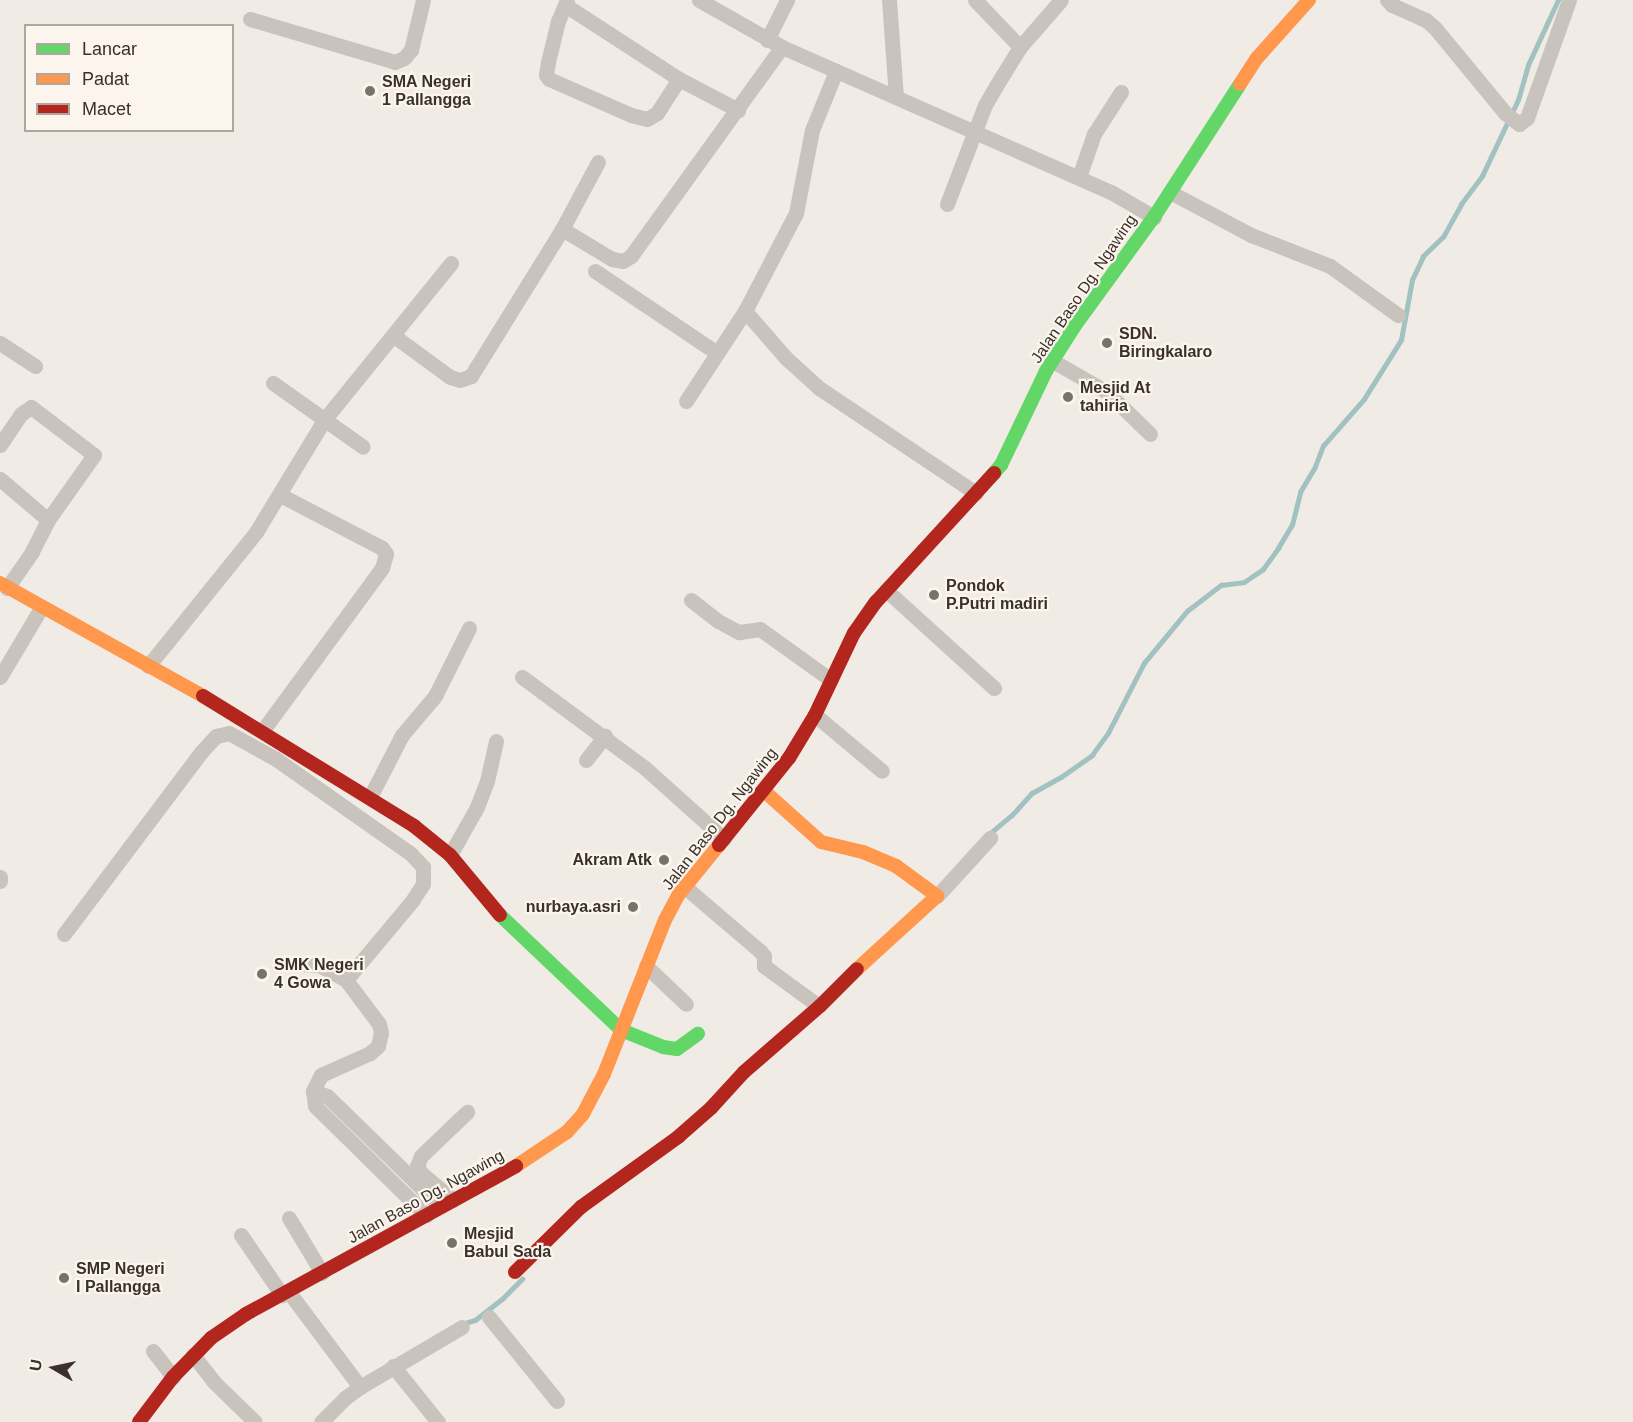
<!DOCTYPE html>
<style>
body{margin:0}
#map{position:relative;width:1633px;height:1422px;overflow:hidden;background:#f0ebe5;font-family:Helvetica,sans-serif}
div>[style]{position:absolute}
.stream>*{height:4.5px;margin:-2.25px;padding:0 2.25px;transform-origin:2.25px;border-radius:2.25px;background:#a1c2c1}
.street>*{height:15px;margin:-7.5px;padding:0 7.5px;transform-origin:7.5px;border-radius:7.5px;background:#c9c3be}
.fast>*{height:14px;margin:-7px;padding:0 7px;transform-origin:7px;border-radius:7px;background:#63d668}
.slow>*{height:14px;margin:-7px;padding:0 7px;transform-origin:7px;border-radius:7px;background:#ff974d}
.jam>*{height:14px;margin:-7px;padding:0 7px;transform-origin:7px;border-radius:7px;background:#b3261e}
.dots>*{width:16px;height:16px;translate:-50% -50%;box-sizing:border-box;border:3px solid #fbf5ee;border-radius:50%}
span{translate:-50% -50%;white-space:nowrap;text-align:center;line-height:1.15;-webkit-text-stroke:4.5px #fbf5ee;paint-order:stroke}
.poi-label{font-size:16px;color:#3b302b;font-weight:700}
.left{translate:0 -50%;text-align:left}
.right{translate:-100% -50%;text-align:right}
.street-label{font-size:16px;color:#3b302b}
.legend{position:absolute;left:24px;top:24px;width:210px;height:108px;box-sizing:border-box;background:#fbf5ee;border:2px solid #aea6a0;margin:0;padding:8px 10px;list-style:none;font-size:18px;color:#3b302b}
.legend li{display:flex;align-items:center;gap:12px;height:30px}
.legend b{width:30px;border:2px solid #aea6a0}
.north{position:absolute;left:24px;top:1338px;width:60px;height:60px;-webkit-text-stroke:4px #fbf5ee;paint-order:stroke;rotate:279deg;font-size:16px;font-weight:700;line-height:24px;text-align:center;color:#3b302b}
.north::after{content:'';display:block;margin:auto;width:21px;height:27px;background:#3b302b;clip-path:polygon(50% 0,100% 100%,50% 72%,0 100%)}
</style>
<div id="map">
<div class="stream">
<i style="left:988px;top:835px;width:31px;rotate:-40deg"></i>
<i style="left:1012px;top:815px;width:30px;rotate:-48deg"></i>
<i style="left:1032px;top:793px;width:33px;rotate:-29deg"></i>
<i style="left:1061px;top:777px;width:38px;rotate:-35deg"></i>
<i style="left:1092px;top:755px;width:27px;rotate:-54deg"></i>
<i style="left:1108px;top:733px;width:79px;rotate:-62.8deg"></i>
<i style="left:1144px;top:663px;width:67px;rotate:-50.4deg"></i>
<i style="left:1187px;top:611px;width:43px;rotate:-37.4deg"></i>
<i style="left:1221px;top:585px;width:23px;rotate:-7deg"></i>
<i style="left:1244px;top:582px;width:23px;rotate:-34deg"></i>
<i style="left:1263px;top:569px;width:26px;rotate:-54deg"></i>
<i style="left:1278px;top:548px;width:27px;rotate:-59deg"></i>
<i style="left:1292px;top:525px;width:34px;rotate:-76deg"></i>
<i style="left:1300px;top:492px;width:27px;rotate:-59deg"></i>
<i style="left:1314px;top:469px;width:25px;rotate:-69deg"></i>
<i style="left:1323px;top:446px;width:62px;rotate:-48.9deg"></i>
<i style="left:1364px;top:399px;width:70px;rotate:-57.9deg"></i>
<i style="left:1401px;top:340px;width:61px;rotate:-79.6deg"></i>
<i style="left:1412px;top:280px;width:26px;rotate:-65deg"></i>
<i style="left:1423px;top:256px;width:28px;rotate:-44deg"></i>
<i style="left:1443px;top:237px;width:38px;rotate:-61deg"></i>
<i style="left:1461px;top:204px;width:35px;rotate:-53deg"></i>
<i style="left:1482px;top:176px;width:84px;rotate:-64.7deg"></i>
<i style="left:1518px;top:100px;width:36px;rotate:-74deg"></i>
<i style="left:1528px;top:65px;width:72px;rotate:-65.2deg"></i>
<i style="left:462px;top:1324px;width:14px;rotate:-17deg"></i>
<i style="left:475px;top:1320px;width:36px;rotate:-38deg"></i>
<i style="left:503px;top:1298px;width:27px;rotate:-45deg"></i>
</div>
<div class="street">
<i style="left:567px;top:0;width:23px;rotate:113deg"></i>
<i style="left:558px;top:21px;width:42px;rotate:103.7deg"></i>
<i style="left:548px;top:62px;width:13px;rotate:99deg"></i>
<i style="left:546px;top:75px;width:5px;rotate:53deg"></i>
<i style="left:549px;top:79px;width:90px;rotate:23.7deg"></i>
<i style="left:631px;top:115px;width:16px;rotate:14deg"></i>
<i style="left:647px;top:119px;width:12px;rotate:-31deg"></i>
<i style="left:657px;top:113px;width:40px;rotate:-57.1deg"></i>
<i style="left:699px;top:0;width:95px;rotate:29.5deg"></i>
<i style="left:782px;top:47px;width:360px;rotate:23.8deg"></i>
<i style="left:1111px;top:192px;width:50px;rotate:30.2deg"></i>
<i style="left:889px;top:0;width:97px;rotate:85.9deg"></i>
<i style="left:975px;top:0;width:65px;rotate:46.2deg"></i>
<i style="left:1387px;top:0;width:7px;rotate:45deg"></i>
<i style="left:1392px;top:5px;width:37px;rotate:24deg"></i>
<i style="left:1426px;top:20px;width:12px;rotate:42deg"></i>
<i style="left:1435px;top:28px;width:110px;rotate:50.5deg"></i>
<i style="left:1505px;top:113px;width:18px;rotate:38deg"></i>
<i style="left:1519px;top:124px;width:10px;rotate:-37deg"></i>
<i style="left:1527px;top:118px;width:125px;rotate:-70.4deg"></i>
<i style="left:565px;top:5px;width:136px;rotate:33deg"></i>
<i style="left:679px;top:79px;width:67px;rotate:27.7deg"></i>
<i style="left:250px;top:19px;width:151px;rotate:16.5deg"></i>
<i style="left:395px;top:62px;width:10px;rotate:-24deg"></i>
<i style="left:404px;top:58px;width:11px;rotate:-49deg"></i>
<i style="left:411px;top:50px;width:51px;rotate:-76.5deg"></i>
<i style="left:767px;top:40px;width:45px;rotate:-63.4deg"></i>
<i style="left:836px;top:71px;width:64px;rotate:112.1deg"></i>
<i style="left:812px;top:130px;width:85px;rotate:100.9deg"></i>
<i style="left:796px;top:213px;width:110px;rotate:117.5deg"></i>
<i style="left:745px;top:311px;width:62px;rotate:48.9deg"></i>
<i style="left:786px;top:358px;width:45px;rotate:42.3deg"></i>
<i style="left:819px;top:388px;width:189px;rotate:33.8deg"></i>
<i style="left:598px;top:162px;width:76px;rotate:118.2deg"></i>
<i style="left:562px;top:229px;width:58px;rotate:31deg"></i>
<i style="left:612px;top:259px;width:11px;rotate:10deg"></i>
<i style="left:623px;top:261px;width:9px;rotate:-32deg"></i>
<i style="left:631px;top:256px;width:258px;rotate:-54.2deg"></i>
<i style="left:1079px;top:177px;width:46px;rotate:-70.8deg"></i>
<i style="left:1094px;top:134px;width:50px;rotate:-57.3deg"></i>
<i style="left:1170px;top:192px;width:92px;rotate:28deg"></i>
<i style="left:1251px;top:235px;width:85px;rotate:21.4deg"></i>
<i style="left:1330px;top:266px;width:84px;rotate:35.8deg"></i>
<i style="left:947px;top:204px;width:106px;rotate:-69deg"></i>
<i style="left:985px;top:105px;width:22px;rotate:-60deg"></i>
<i style="left:996px;top:86px;width:46px;rotate:-58.4deg"></i>
<i style="left:1020px;top:47px;width:62px;rotate:-48.9deg"></i>
<i style="left:595px;top:271px;width:147px;rotate:33.9deg"></i>
<i style="left:394px;top:336px;width:69px;rotate:36.2deg"></i>
<i style="left:450px;top:377px;width:10px;rotate:17deg"></i>
<i style="left:460px;top:380px;width:12px;rotate:-20deg"></i>
<i style="left:471px;top:376px;width:173px;rotate:-58.2deg"></i>
<i style="left:0;top:343px;width:42px;rotate:33.3deg"></i>
<i style="left:1053px;top:361px;width:62px;rotate:29.9deg"></i>
<i style="left:1107px;top:392px;width:60px;rotate:44.3deg"></i>
<i style="left:273px;top:383px;width:110px;rotate:35.4deg"></i>
<i style="left:686px;top:401px;width:108px;rotate:-56.8deg"></i>
<i style="left:0;top:445px;width:37px;rotate:-56deg"></i>
<i style="left:21px;top:414px;width:12px;rotate:-35deg"></i>
<i style="left:31px;top:407px;width:79px;rotate:37.3deg"></i>
<i style="left:94px;top:455px;width:80px;rotate:125.3deg"></i>
<i style="left:48px;top:520px;width:36px;rotate:117deg"></i>
<i style="left:32px;top:552px;width:44px;rotate:124.8deg"></i>
<i style="left:0;top:479px;width:63px;rotate:40.5deg"></i>
<i style="left:886px;top:590px;width:146px;rotate:42.2deg"></i>
<i style="left:691px;top:600px;width:34px;rotate:38deg"></i>
<i style="left:718px;top:621px;width:24px;rotate:28deg"></i>
<i style="left:739px;top:632px;width:21px;rotate:-8deg"></i>
<i style="left:760px;top:629px;width:87px;rotate:35.7deg"></i>
<i style="left:148px;top:666px;width:172px;rotate:-51.1deg"></i>
<i style="left:256px;top:532px;width:131px;rotate:-58.7deg"></i>
<i style="left:324px;top:420px;width:202px;rotate:-51deg"></i>
<i style="left:0;top:677px;width:80px;rotate:-59.3deg"></i>
<i style="left:522px;top:677px;width:153px;rotate:36.5deg"></i>
<i style="left:645px;top:768px;width:106px;rotate:41.9deg"></i>
<i style="left:815px;top:715px;width:87px;rotate:39.9deg"></i>
<i style="left:263px;top:730px;width:201px;rotate:-53.7deg"></i>
<i style="left:382px;top:568px;width:15px;rotate:-74deg"></i>
<i style="left:386px;top:554px;width:7px;rotate:-124deg"></i>
<i style="left:382px;top:548px;width:115px;rotate:-152.5deg"></i>
<i style="left:586px;top:760px;width:31px;rotate:-52deg"></i>
<i style="left:370px;top:797px;width:70px;rotate:-62.7deg"></i>
<i style="left:402px;top:735px;width:51px;rotate:-49.8deg"></i>
<i style="left:435px;top:696px;width:76px;rotate:-63.4deg"></i>
<i style="left:450px;top:855px;width:55px;rotate:-60.6deg"></i>
<i style="left:477px;top:807px;width:28px;rotate:-69deg"></i>
<i style="left:487px;top:781px;width:41px;rotate:-77.3deg"></i>
<i style="left:0;top:877px;width:4px;rotate:90deg"></i>
<i style="left:685px;top:887px;width:99px;rotate:40.5deg"></i>
<i style="left:760px;top:951px;width:6px;rotate:51deg"></i>
<i style="left:764px;top:956px;width:10px;rotate:90deg"></i>
<i style="left:764px;top:966px;width:64px;rotate:36.2deg"></i>
<i style="left:937px;top:896px;width:79px;rotate:-47.6deg"></i>
<i style="left:64px;top:934px;width:229px;rotate:-53deg"></i>
<i style="left:202px;top:751px;width:21px;rotate:-47deg"></i>
<i style="left:216px;top:736px;width:13px;rotate:-13deg"></i>
<i style="left:229px;top:733px;width:54px;rotate:29deg"></i>
<i style="left:276px;top:759px;width:165px;rotate:35.1deg"></i>
<i style="left:411px;top:854px;width:18px;rotate:47deg"></i>
<i style="left:423px;top:867px;width:17px;rotate:90deg"></i>
<i style="left:423px;top:884px;width:20px;rotate:123deg"></i>
<i style="left:412px;top:901px;width:103px;rotate:129.9deg"></i>
<i style="left:297px;top:964px;width:22px;rotate:3deg"></i>
<i style="left:319px;top:965px;width:31px;rotate:29deg"></i>
<i style="left:346px;top:980px;width:55px;rotate:53.1deg"></i>
<i style="left:379px;top:1024px;width:9px;rotate:77deg"></i>
<i style="left:381px;top:1033px;width:13px;rotate:103deg"></i>
<i style="left:378px;top:1046px;width:11px;rotate:139deg"></i>
<i style="left:370px;top:1053px;width:54px;rotate:155.8deg"></i>
<i style="left:321px;top:1075px;width:18px;rotate:117deg"></i>
<i style="left:313px;top:1091px;width:15px;rotate:82deg"></i>
<i style="left:315px;top:1106px;width:156px;rotate:44.5deg"></i>
<i style="left:646px;top:966px;width:55px;rotate:43.5deg"></i>
<i style="left:313px;top:1091px;width:15px;rotate:20deg"></i>
<i style="left:327px;top:1096px;width:158px;rotate:44.2deg"></i>
<i style="left:453px;top:1200px;width:42px;rotate:-139.8deg"></i>
<i style="left:421px;top:1173px;width:8px;rotate:-120deg"></i>
<i style="left:417px;top:1166px;width:11px;rotate:-68deg"></i>
<i style="left:421px;top:1156px;width:64px;rotate:-43.7deg"></i>
<i style="left:289px;top:1218px;width:64px;rotate:59deg"></i>
<i style="left:241px;top:1235px;width:73px;rotate:55.7deg"></i>
<i style="left:288px;top:1291px;width:120px;rotate:53.1deg"></i>
<i style="left:360px;top:1387px;width:19px;rotate:144deg"></i>
<i style="left:345px;top:1398px;width:34px;rotate:135deg"></i>
<i style="left:489px;top:1317px;width:108px;rotate:51deg"></i>
<i style="left:153px;top:1351px;width:33px;rotate:52deg"></i>
<i style="left:193px;top:1355px;width:34px;rotate:52deg"></i>
<i style="left:214px;top:1382px;width:57px;rotate:44.3deg"></i>
<i style="left:393px;top:1366px;width:72px;rotate:51.2deg"></i>
<i style="left:360px;top:1387px;width:118px;rotate:-30.5deg"></i>
</div>
<div class="fast">
<i style="left:994px;top:473px;width:11px;rotate:-49deg"></i>
<i style="left:1001px;top:465px;width:104px;rotate:-64.4deg"></i>
<i style="left:1046px;top:371px;width:52px;rotate:-57.5deg"></i>
<i style="left:1074px;top:327px;width:136px;rotate:-54deg"></i>
<i style="left:1154px;top:217px;width:158px;rotate:-57.1deg"></i>
<i style="left:500px;top:915px;width:167px;rotate:43.5deg"></i>
<i style="left:621px;top:1030px;width:45px;rotate:22deg"></i>
<i style="left:663px;top:1047px;width:14px;rotate:8deg"></i>
<i style="left:677px;top:1049px;width:26px;rotate:-36deg"></i>
</div>
<div class="slow">
<i style="left:1240px;top:84px;width:31px;rotate:-57deg"></i>
<i style="left:1257px;top:58px;width:78px;rotate:-48.1deg"></i>
<i style="left:0;top:583px;width:232px;rotate:29.1deg"></i>
<i style="left:764px;top:791px;width:76px;rotate:41.8deg"></i>
<i style="left:821px;top:842px;width:43px;rotate:13.4deg"></i>
<i style="left:863px;top:852px;width:36px;rotate:23deg"></i>
<i style="left:896px;top:866px;width:51px;rotate:36.2deg"></i>
<i style="left:937px;top:896px;width:108px;rotate:137.6deg"></i>
<i style="left:516px;top:1166px;width:61px;rotate:-33.7deg"></i>
<i style="left:567px;top:1132px;width:24px;rotate:-48deg"></i>
<i style="left:583px;top:1114px;width:45px;rotate:-62.3deg"></i>
<i style="left:604px;top:1074px;width:166px;rotate:-68.4deg"></i>
<i style="left:665px;top:920px;width:30px;rotate:-62deg"></i>
<i style="left:679px;top:894px;width:63px;rotate:-50.8deg"></i>
</div>
<div class="jam">
<i style="left:203px;top:696px;width:248px;rotate:31.6deg"></i>
<i style="left:414px;top:826px;width:46px;rotate:38.9deg"></i>
<i style="left:450px;top:855px;width:78px;rotate:50.2deg"></i>
<i style="left:719px;top:845px;width:112px;rotate:-51.2deg"></i>
<i style="left:789px;top:758px;width:50px;rotate:-58.8deg"></i>
<i style="left:815px;top:715px;width:91px;rotate:-64.6deg"></i>
<i style="left:854px;top:633px;width:38px;rotate:-55deg"></i>
<i style="left:876px;top:602px;width:175px;rotate:-47.5deg"></i>
<i style="left:515px;top:1272px;width:93px;rotate:-44.6deg"></i>
<i style="left:581px;top:1207px;width:120px;rotate:-35.8deg"></i>
<i style="left:678px;top:1137px;width:44px;rotate:-41.3deg"></i>
<i style="left:711px;top:1108px;width:49px;rotate:-47.5deg"></i>
<i style="left:744px;top:1072px;width:101px;rotate:-41deg"></i>
<i style="left:820px;top:1006px;width:52px;rotate:-45deg"></i>
<i style="left:139px;top:1422px;width:56px;rotate:-52.9deg"></i>
<i style="left:173px;top:1377px;width:54px;rotate:-45.7deg"></i>
<i style="left:211px;top:1338px;width:42px;rotate:-34.4deg"></i>
<i style="left:246px;top:1314px;width:308px;rotate:-28.7deg"></i>
</div>
<div class="dots">
<i style="left:370px;top:91px;background:#7a716c"></i>
<i style="left:1107px;top:343px;background:#7a716c"></i>
<i style="left:1068px;top:397px;background:#7a716c"></i>
<i style="left:934px;top:595px;background:#7a716c"></i>
<i style="left:664px;top:860px;background:#7a716c"></i>
<i style="left:633px;top:907px;background:#7a716c"></i>
<i style="left:262px;top:974px;background:#7a716c"></i>
<i style="left:452px;top:1243px;background:#7a716c"></i>
<i style="left:64px;top:1278px;background:#7a716c"></i>
</div>
<div class="poi-label">
<span class="left" style="left:382px;top:91px">SMA Negeri<br>1 Pallangga</span>
<span class="left" style="left:1119px;top:343px">SDN.<br>Biringkalaro</span>
<span class="left" style="left:1080px;top:397px">Mesjid At<br>tahiria</span>
<span class="left" style="left:946px;top:595px">Pondok<br>P.Putri madiri</span>
<span class="right" style="left:652px;top:860px">Akram Atk</span>
<span class="right" style="left:621px;top:907px">nurbaya.asri</span>
<span class="left" style="left:274px;top:974px">SMK Negeri<br>4 Gowa</span>
<span class="left" style="left:464px;top:1243px">Mesjid<br>Babul Sada</span>
<span class="left" style="left:76px;top:1278px">SMP Negeri<br>I Pallangga</span>
</div>
<div class="street-label">
<span style="left:1084px;top:289px;rotate:-56deg">Jalan Baso Dg. Ngawing</span>
<span style="left:720px;top:819px;rotate:-52deg">Jalan Baso Dg. Ngawing</span>
<span style="left:426px;top:1197px;rotate:-29deg">Jalan Baso Dg. Ngawing</span>
</div>
<ul class="legend">
<li><b style="height:8px;background:#63d668"></b>Lancar</li>
<li><b style="height:8px;background:#ff974d"></b>Padat</li>
<li><b style="height:8px;background:#b3261e"></b>Macet</li>
</ul>
<div class="north">U</div>
</div>
